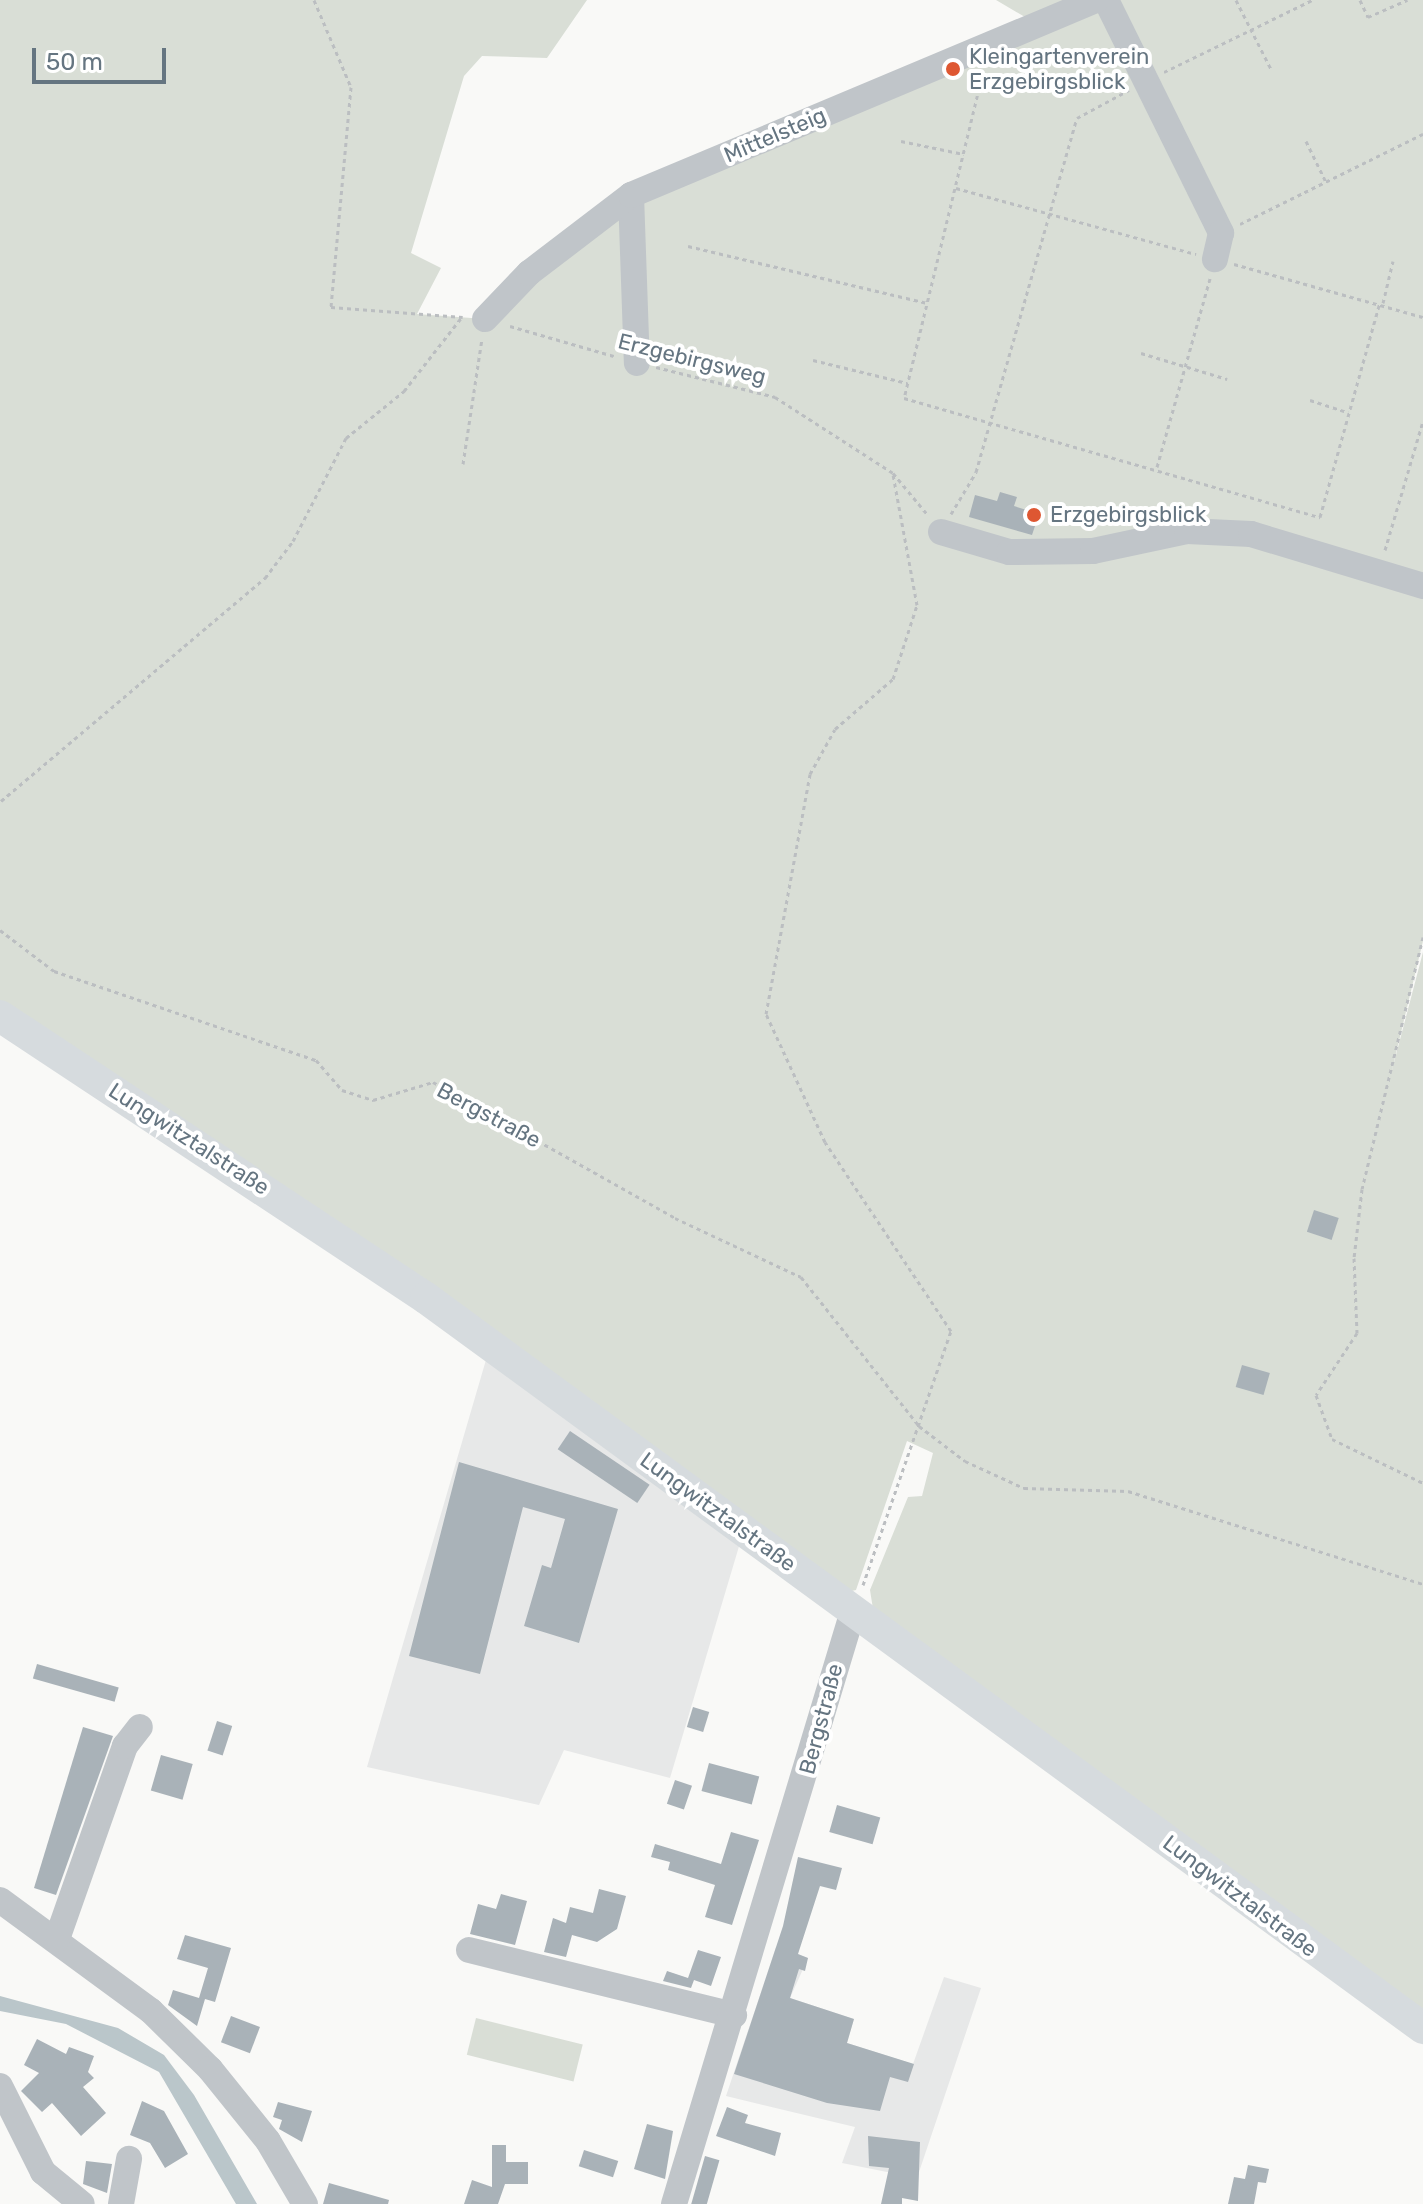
<!DOCTYPE html>
<meta charset="utf-8">
<style>
body{margin:0}
#map{position:relative;width:1423px;height:2204px;overflow:hidden;background:#f9f9f7;font-family:Rubik,sans-serif}
div>[style]{position:absolute}
.built>*{inset:0;background:#e7e8e8}
.green>*{inset:0;background:#d9ded6;transform-origin:0 0}
.water>*{inset:0;background:#bac6ca}
.building>*{inset:0;background:#a9b2b8;transform-origin:0 0}
.path>*{height:3px;margin-top:-1.5px;transform-origin:0;background:repeating-linear-gradient(90deg,#bbbec1 0 4px,transparent 0 8px)}
.minor>*{height:26px;margin:-13px;padding:0 13px;transform-origin:13px;border-radius:13px;background:#c0c5c9}
.major>*{height:32px;margin:-16px;padding:0 16px;transform-origin:16px;border-radius:16px;background:#d6dbde}
.dots>*{width:22px;height:22px;translate:-50% -50%;box-sizing:border-box;border:4px solid #fff;border-radius:50%}
span{translate:-50% -50%;white-space:nowrap;text-align:center;line-height:1.15;-webkit-text-stroke:8px #fff;paint-order:stroke}
.poi-label{font-size:22px;color:#657581}
.left{translate:0 -50%;text-align:left}
.street-label{font-size:22px;color:#657581}
.scale{position:absolute;left:32px;top:48px;width:134px;height:36px;box-sizing:border-box;border:4px solid #657581;border-top:0;padding-left:10px;font-size:24px;line-height:28px;white-space:nowrap;color:#657581;-webkit-text-stroke:6px #fff;paint-order:stroke}
</style>
<div id="map">
<div class="built">
<i style="clip-path:polygon(488px 1353px,740px 1543px,670px 1778px,564px 1750px,539px 1805px,367px 1767px)"></i>
<i style="clip-path:polygon(776px 1947px,808px 1958px,790px 1998px,854px 2019px,847px 2043px,913px 2064px,944px 1977px,981px 1988px,917px 2178px,842px 2163px,855px 2127px,726px 2096px)"></i>
</div>
<div class="green">
<i style="clip-path:polygon(0 0,587px 0,547px 58px,482px 56px,464px 76px,411px 253px,441px 268px,417px 314px,485px 319px,631px 195px,1037px 24px,996px 0,1423px 0,1423px 941px,1391px 1074px,1423px 952px,1423px 2010px,873px 1609px,870px 1590px,908px 1497px,922px 1496px,933px 1453px,907px 1441px,856px 1590px,847px 1592px,0 1001px)"></i>
<i style="left:476px;top:2018px;width:110px;height:38px;rotate:14deg"></i>
</div>
<div class="water">
<i style="clip-path:polygon(0 1996px,118px 2028px,164px 2055px,194px 2095px,257px 2204px,236px 2204px,159px 2072px,66px 2024px,0 2011px)"></i>
</div>
<div class="building">
<i style="clip-path:polygon(1000px 492px,1017px 497px,1014px 506px,1039px 514px,1032px 535px,969px 517px,975px 495px,997px 501px)"></i>
<i style="left:1314px;top:1210px;width:26px;height:23px;rotate:18deg"></i>
<i style="left:1242px;top:1365px;width:29px;height:23px;rotate:16deg"></i>
<i style="left:570px;top:1431px;width:96px;height:22px;rotate:34deg"></i>
<i style="clip-path:polygon(459px 1462px,618px 1509px,579px 1643px,524px 1626px,542px 1565px,551px 1568px,565px 1519px,523px 1507px,480px 1674px,409px 1656px)"></i>
<i style="left:37px;top:1664px;width:85px;height:15px;rotate:16deg"></i>
<i style="left:693px;top:1707px;width:17px;height:21px;rotate:17deg"></i>
<i style="left:217px;top:1721px;width:16px;height:31px;rotate:18deg"></i>
<i style="clip-path:polygon(83px 1727px,113px 1736px,56px 1895px,34px 1888px)"></i>
<i style="left:161px;top:1755px;width:33px;height:37px;rotate:16deg"></i>
<i style="left:709px;top:1763px;width:52px;height:29px;rotate:15deg"></i>
<i style="left:675px;top:1780px;width:18px;height:25px;rotate:19deg"></i>
<i style="left:837px;top:1805px;width:45px;height:28px;rotate:16deg"></i>
<i style="clip-path:polygon(731px 1832px,759px 1840px,732px 1925px,705px 1917px,715px 1885px,668px 1870px,670px 1862px,651px 1857px,655px 1844px,721px 1864px)"></i>
<i style="clip-path:polygon(798px 1857px,842px 1868px,836px 1890px,820px 1886px,798px 1954px,808px 1958px,805px 1971px,799px 1969px,790px 1998px,854px 2019px,847px 2043px,914px 2064px,908px 2082px,890px 2077px,880px 2111px,827px 2103px,734px 2074px,783px 1926px)"></i>
<i style="clip-path:polygon(599px 1889px,626px 1896px,617px 1929px,597px 1942px,572px 1935px,566px 1957px,544px 1952px,553px 1918px,566px 1923px,570px 1907px,593px 1913px)"></i>
<i style="clip-path:polygon(501px 1894px,527px 1901px,515px 1945px,470px 1934px,478px 1904px,496px 1909px)"></i>
<i style="clip-path:polygon(185px 1935px,231px 1948px,215px 2002px,205px 1999px,197px 2026px,168px 2005px,173px 1990px,199px 1998px,208px 1968px,177px 1959px)"></i>
<i style="clip-path:polygon(698px 1950px,721px 1957px,711px 1986px,694px 1980px,691px 1988px,663px 1981px,667px 1971px,688px 1978px)"></i>
<i style="left:231px;top:2016px;width:31px;height:28px;rotate:21deg"></i>
<i style="clip-path:polygon(37px 2039px,66px 2054px,69px 2047px,94px 2056px,88px 2072px,94px 2078px,83px 2087px,106px 2113px,81px 2136px,52px 2103px,42px 2112px,21px 2091px,39px 2073px,24px 2065px)"></i>
<i style="clip-path:polygon(142px 2101px,164px 2111px,188px 2154px,165px 2168px,150px 2143px,130px 2135px)"></i>
<i style="clip-path:polygon(278px 2102px,312px 2111px,302px 2142px,279px 2129px,282px 2120px,273px 2117px)"></i>
<i style="clip-path:polygon(727px 2107px,748px 2115px,745px 2123px,781px 2133px,775px 2156px,716px 2136px)"></i>
<i style="clip-path:polygon(647px 2124px,673px 2131px,665px 2179px,634px 2169px)"></i>
<i style="clip-path:polygon(868px 2136px,920px 2142px,918px 2201px,902px 2198px,902px 2204px,881px 2204px,889px 2168px,869px 2166px)"></i>
<i style="clip-path:polygon(492px 2145px,506px 2145px,506px 2162px,528px 2162px,528px 2184px,505px 2184px,498px 2204px,464px 2204px,472px 2180px,492px 2187px)"></i>
<i style="left:584px;top:2150px;width:36px;height:17px;rotate:18deg"></i>
<i style="left:705px;top:2156px;width:15px;height:50px;rotate:16deg"></i>
<i style="clip-path:polygon(86px 2161px,112px 2164px,107px 2193px,83px 2184px)"></i>
<i style="clip-path:polygon(1248px 2165px,1269px 2169px,1266px 2183px,1258px 2182px,1254px 2204px,1228px 2204px,1234px 2177px,1245px 2179px)"></i>
<i style="clip-path:polygon(329px 2183px,389px 2200px,388px 2204px,323px 2204px)"></i>
</div>
<div class="path">
<i style="left:314px;top:0;width:95px;rotate:67deg"></i>
<i style="left:351px;top:87px;width:221px;rotate:95.2deg"></i>
<i style="left:331px;top:307px;width:132px;rotate:4.3deg"></i>
<i style="left:1236px;top:0;width:77px;rotate:63.1deg"></i>
<i style="left:1360px;top:0;width:19px;rotate:65deg"></i>
<i style="left:1368px;top:17px;width:43px;rotate:-23.6deg"></i>
<i style="left:983px;top:72px;width:335px;rotate:103.6deg"></i>
<i style="left:904px;top:398px;width:433px;rotate:16deg"></i>
<i style="left:1320px;top:517px;width:223px;rotate:-74.4deg"></i>
<i style="left:1164px;top:72px;width:165px;rotate:-25.9deg"></i>
<i style="left:901px;top:141px;width:64px;rotate:11.7deg"></i>
<i style="left:1306px;top:141px;width:46px;rotate:64deg"></i>
<i style="left:956px;top:188px;width:249px;rotate:15.4deg"></i>
<i style="left:1240px;top:224px;width:204px;rotate:-26.2deg"></i>
<i style="left:688px;top:246px;width:246px;rotate:13.4deg"></i>
<i style="left:1234px;top:264px;width:196px;rotate:15.7deg"></i>
<i style="left:1383px;top:303px;width:43px;rotate:-76.6deg"></i>
<i style="left:510px;top:326px;width:108px;rotate:16.1deg"></i>
<i style="left:1141px;top:353px;width:90px;rotate:16.8deg"></i>
<i style="left:813px;top:360px;width:97px;rotate:13.7deg"></i>
<i style="left:656px;top:367px;width:123px;rotate:14.1deg"></i>
<i style="left:775px;top:397px;width:140px;rotate:32.8deg"></i>
<i style="left:893px;top:473px;width:53px;rotate:50.3deg"></i>
<i style="left:1310px;top:400px;width:40px;rotate:18deg"></i>
<i style="left:463px;top:464px;width:126px;rotate:-81.4deg"></i>
<i style="left:1157px;top:467px;width:196px;rotate:-74.3deg"></i>
<i style="left:951px;top:514px;width:49px;rotate:-59.2deg"></i>
<i style="left:976px;top:472px;width:368px;rotate:-74.1deg"></i>
<i style="left:1077px;top:118px;width:59px;rotate:-28.3deg"></i>
<i style="left:1385px;top:550px;width:134px;rotate:-73.6deg"></i>
<i style="left:1px;top:801px;width:346px;rotate:-40.2deg"></i>
<i style="left:265px;top:578px;width:46px;rotate:-52.9deg"></i>
<i style="left:293px;top:541px;width:116px;rotate:-62.8deg"></i>
<i style="left:346px;top:438px;width:75px;rotate:-39deg"></i>
<i style="left:404px;top:391px;width:93px;rotate:-52deg"></i>
<i style="left:0;top:930px;width:68px;rotate:37.2deg"></i>
<i style="left:54px;top:971px;width:277px;rotate:18.8deg"></i>
<i style="left:316px;top:1060px;width:40px;rotate:49deg"></i>
<i style="left:342px;top:1090px;width:33px;rotate:18deg"></i>
<i style="left:373px;top:1100px;width:63px;rotate:-16.7deg"></i>
<i style="left:433px;top:1082px;width:278px;rotate:29.3deg"></i>
<i style="left:675px;top:1218px;width:139px;rotate:25.1deg"></i>
<i style="left:801px;top:1277px;width:190px;rotate:51.6deg"></i>
<i style="left:919px;top:1426px;width:58px;rotate:37.3deg"></i>
<i style="left:965px;top:1461px;width:65px;rotate:24.6deg"></i>
<i style="left:1024px;top:1488px;width:104px;rotate:1.7deg"></i>
<i style="left:1128px;top:1491px;width:309px;rotate:17.5deg"></i>
<i style="left:1423px;top:937px;width:259px;rotate:103.6deg"></i>
<i style="left:1362px;top:1189px;width:69px;rotate:96.6deg"></i>
<i style="left:1354px;top:1258px;width:75px;rotate:87.7deg"></i>
<i style="left:1357px;top:1333px;width:74px;rotate:123.5deg"></i>
<i style="left:1316px;top:1395px;width:47px;rotate:70deg"></i>
<i style="left:1332px;top:1439px;width:101px;rotate:25.8deg"></i>
<i style="left:863px;top:1585px;width:269px;rotate:-70.9deg"></i>
<i style="left:951px;top:1331px;width:227px;rotate:-123.7deg"></i>
<i style="left:825px;top:1142px;width:141px;rotate:-114.7deg"></i>
<i style="left:766px;top:1014px;width:244px;rotate:-79.6deg"></i>
<i style="left:810px;top:774px;width:51px;rotate:-60.9deg"></i>
<i style="left:835px;top:729px;width:77px;rotate:-40.8deg"></i>
<i style="left:893px;top:679px;width:78px;rotate:-72deg"></i>
<i style="left:917px;top:605px;width:133px;rotate:-100.4deg"></i>
</div>
<div class="minor">
<i style="left:1106px;top:0;width:260px;rotate:63.7deg"></i>
<i style="left:1221px;top:233px;width:27px;rotate:103deg"></i>
<i style="left:631px;top:195px;width:168px;rotate:88deg"></i>
<i style="left:485px;top:319px;width:64px;rotate:-46.3deg"></i>
<i style="left:529px;top:273px;width:128px;rotate:-37.4deg"></i>
<i style="left:631px;top:195px;width:504px;rotate:-22.75deg"></i>
<i style="left:941px;top:532px;width:71px;rotate:16.4deg"></i>
<i style="left:1009px;top:552px;width:84px;rotate:-0.7deg"></i>
<i style="left:1093px;top:551px;width:96px;rotate:-12deg"></i>
<i style="left:1187px;top:531px;width:64px;rotate:2.7deg"></i>
<i style="left:1251px;top:534px;width:180px;rotate:16.8deg"></i>
<i style="left:0;top:1900px;width:187px;rotate:36.3deg"></i>
<i style="left:151px;top:2011px;width:83px;rotate:44.5deg"></i>
<i style="left:210px;top:2069px;width:92px;rotate:51.1deg"></i>
<i style="left:268px;top:2141px;width:73px;rotate:59.6deg"></i>
<i style="left:57px;top:1939px;width:205px;rotate:-70.6deg"></i>
<i style="left:125px;top:1746px;width:24px;rotate:-52deg"></i>
<i style="left:469px;top:1950px;width:273px;rotate:13.8deg"></i>
<i style="left:0;top:2086px;width:96px;rotate:63.4deg"></i>
<i style="left:43px;top:2172px;width:50px;rotate:39.4deg"></i>
<i style="left:121px;top:2204px;width:46px;rotate:-79.9deg"></i>
<i style="left:674px;top:2204px;width:619px;rotate:-73.2deg"></i>
</div>
<div class="major">
<i style="left:0;top:1016px;width:511px;rotate:33.5deg"></i>
<i style="left:426px;top:1298px;width:1236px;rotate:36.21deg"></i>
</div>
<div class="dots">
<i style="left:953px;top:69px;background:#de5732"></i>
<i style="left:1034px;top:515px;background:#de5732"></i>
</div>
<div class="poi-label">
<span class="left" style="left:969px;top:69px">Kleingartenverein<br>Erzgebirgsblick</span>
<span class="left" style="left:1050px;top:515px">Erzgebirgsblick</span>
</div>
<div class="street-label">
<span style="left:775px;top:135px;rotate:-23deg">Mittelsteig</span>
<span style="left:692px;top:359px;rotate:14deg">Erzgebirgsweg</span>
<span style="left:489px;top:1115px;rotate:28deg">Bergstraße</span>
<span style="left:189px;top:1139px;rotate:33deg">Lungwitztalstraße</span>
<span style="left:718px;top:1512px;rotate:36deg">Lungwitztalstraße</span>
<span style="left:821px;top:1719px;rotate:-75deg">Bergstraße</span>
<span style="left:1240px;top:1896px;rotate:37deg">Lungwitztalstraße</span>
</div>
<div class="scale">50 m</div>
</div>
